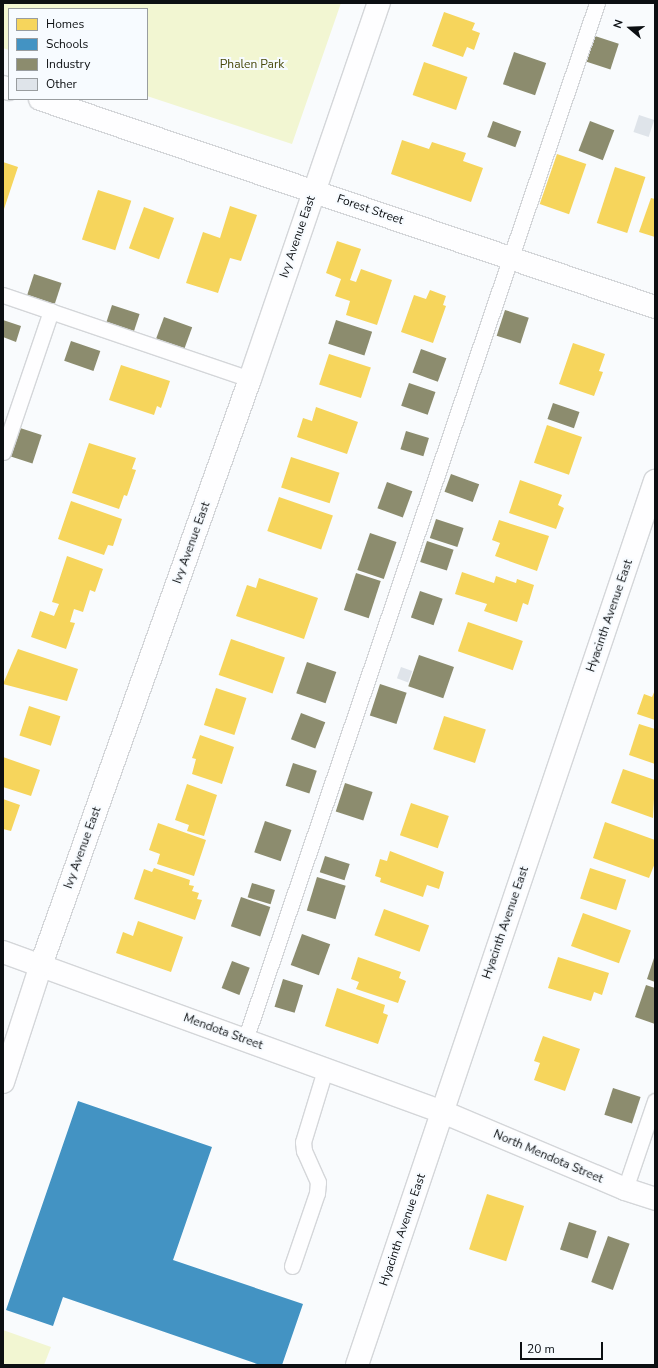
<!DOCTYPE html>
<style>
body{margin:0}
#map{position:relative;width:658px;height:1368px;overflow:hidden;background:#f9fbfd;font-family:"Nunito Sans",sans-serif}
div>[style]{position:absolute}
.green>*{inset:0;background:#f2f6d2}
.homes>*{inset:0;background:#f6d55c;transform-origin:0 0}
.schools>*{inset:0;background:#4393c3}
.industry>*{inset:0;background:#8c8c6e;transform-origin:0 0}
.building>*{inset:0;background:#dfe4ea;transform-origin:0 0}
.roads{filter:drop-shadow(1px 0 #d4d6d9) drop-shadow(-1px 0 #d4d6d9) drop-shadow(0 1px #d4d6d9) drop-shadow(0 -1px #d4d6d9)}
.service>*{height:15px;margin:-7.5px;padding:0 7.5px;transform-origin:7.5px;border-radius:7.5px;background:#fefeff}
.minor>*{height:22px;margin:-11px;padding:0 11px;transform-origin:11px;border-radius:11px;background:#fefeff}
span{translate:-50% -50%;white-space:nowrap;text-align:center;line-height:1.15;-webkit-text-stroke:4px #f7fbff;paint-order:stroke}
.park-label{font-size:12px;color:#48490b}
.street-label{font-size:12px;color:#0c0f12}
.frame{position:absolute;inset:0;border:4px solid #0c0f12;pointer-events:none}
.legend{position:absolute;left:8px;top:8px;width:140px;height:92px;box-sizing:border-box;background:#f7fbff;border:1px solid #999da0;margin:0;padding:5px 7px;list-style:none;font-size:12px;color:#0c0f12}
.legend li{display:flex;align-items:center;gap:8px;height:20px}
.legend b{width:20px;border:1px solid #999da0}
.north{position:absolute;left:610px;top:8px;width:40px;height:40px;-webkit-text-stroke:3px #f7fbff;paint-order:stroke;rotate:289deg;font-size:11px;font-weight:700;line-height:16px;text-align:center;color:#0c0f12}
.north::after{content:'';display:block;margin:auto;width:14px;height:18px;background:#0c0f12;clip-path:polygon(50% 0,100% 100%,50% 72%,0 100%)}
.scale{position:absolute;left:520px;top:1342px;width:83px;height:18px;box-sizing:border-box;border:2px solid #0c0f12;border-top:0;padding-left:5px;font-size:12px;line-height:14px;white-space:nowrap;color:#0c0f12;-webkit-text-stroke:3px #f7fbff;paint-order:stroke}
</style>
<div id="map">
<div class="green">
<i style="clip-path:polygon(3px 3px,341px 3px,292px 144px,147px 96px,147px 9px,9px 9px,9px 50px,3px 48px)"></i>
<i style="clip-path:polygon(3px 1330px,51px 1347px,44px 1365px,3px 1365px)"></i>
</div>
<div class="homes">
<i style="clip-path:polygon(444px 12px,475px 23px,472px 30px,480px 33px,474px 50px,467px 47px,463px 57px,432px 46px)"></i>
<i style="left:424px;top:62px;width:46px;height:35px;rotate:19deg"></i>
<i style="clip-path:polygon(402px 140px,429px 149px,432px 142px,466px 153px,463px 161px,483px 168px,471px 202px,391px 174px)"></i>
<i style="left:557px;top:154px;width:31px;height:53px;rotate:19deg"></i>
<i style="clip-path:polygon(3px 162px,18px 167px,3px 212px)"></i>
<i style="left:615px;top:167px;width:32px;height:59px;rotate:18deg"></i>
<i style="left:98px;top:190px;width:35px;height:52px;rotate:18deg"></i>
<i style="clip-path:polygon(651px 198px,655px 199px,655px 237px,639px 232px)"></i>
<i style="clip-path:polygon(230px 206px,257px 215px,241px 261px,230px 258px,218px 293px,186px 283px,203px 232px,220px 238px)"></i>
<i style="left:144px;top:207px;width:32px;height:44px;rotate:20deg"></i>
<i style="clip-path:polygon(337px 241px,361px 249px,350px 280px,356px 282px,361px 269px,392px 280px,377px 325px,346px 315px,350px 301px,335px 296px,341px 279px,326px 273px)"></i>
<i style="clip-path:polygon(430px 290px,446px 296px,443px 305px,446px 306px,433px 343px,401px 332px,414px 295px,426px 299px)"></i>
<i style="clip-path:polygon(573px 343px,605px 354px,599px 371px,603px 372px,594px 396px,559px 384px)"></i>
<i style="left:329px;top:354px;width:44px;height:32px;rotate:18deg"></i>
<i style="clip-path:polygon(121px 365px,170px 381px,161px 408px,157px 406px,154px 415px,109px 400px)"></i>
<i style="clip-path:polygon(316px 407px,358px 422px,347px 454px,297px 437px,303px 418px,312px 421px)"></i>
<i style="left:547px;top:425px;width:37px;height:40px;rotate:19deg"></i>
<i style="clip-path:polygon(89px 443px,136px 458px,132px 469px,136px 470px,127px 496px,124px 495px,119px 509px,72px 493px)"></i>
<i style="left:291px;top:457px;width:51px;height:32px;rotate:18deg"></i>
<i style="clip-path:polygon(520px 480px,562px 495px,558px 505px,564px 508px,556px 529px,509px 513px)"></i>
<i style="left:279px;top:497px;width:57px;height:36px;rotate:19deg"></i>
<i style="clip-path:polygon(71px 501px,122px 519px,113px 546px,108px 545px,104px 555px,58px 539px)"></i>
<i style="clip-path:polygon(499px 520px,549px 536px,537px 571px,495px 556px,500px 543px,492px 540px)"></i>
<i style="clip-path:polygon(67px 556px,103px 569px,95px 592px,90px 590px,83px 612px,74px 609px,70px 622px,75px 623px,66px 649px,31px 637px,40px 611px,54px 616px,59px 604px,52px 602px)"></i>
<i style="clip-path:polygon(462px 572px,494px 583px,496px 576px,516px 583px,517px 579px,534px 585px,528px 605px,523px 603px,517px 622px,484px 611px,487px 604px,455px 594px)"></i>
<i style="clip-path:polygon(259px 578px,318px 598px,304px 639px,236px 616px,247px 585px,256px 588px)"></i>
<i style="left:468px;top:622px;width:58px;height:31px;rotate:19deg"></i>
<i style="left:231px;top:639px;width:57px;height:38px;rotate:19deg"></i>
<i style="clip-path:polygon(18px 649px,78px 669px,67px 701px,3px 684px)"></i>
<i style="left:216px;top:688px;width:32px;height:39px;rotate:18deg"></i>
<i style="clip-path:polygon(655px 690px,655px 720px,637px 714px,644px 694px,652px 697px)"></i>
<i style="left:29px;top:706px;width:33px;height:31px;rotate:18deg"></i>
<i style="left:444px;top:716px;width:44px;height:35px;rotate:18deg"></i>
<i style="clip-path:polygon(639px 724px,655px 729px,655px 764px,629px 755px)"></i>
<i style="clip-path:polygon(200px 735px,234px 747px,222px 784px,192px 774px,196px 759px,192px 758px)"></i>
<i style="clip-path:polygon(3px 757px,40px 770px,31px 796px,3px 787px)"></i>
<i style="clip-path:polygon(623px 769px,655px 780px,653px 818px,611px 803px)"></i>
<i style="clip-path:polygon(187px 784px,217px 795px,204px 836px,187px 831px,189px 825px,175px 820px)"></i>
<i style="clip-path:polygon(3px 799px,20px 805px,11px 831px,3px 829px)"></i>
<i style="left:411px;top:803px;width:40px;height:34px;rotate:19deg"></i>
<i style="clip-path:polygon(605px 822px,655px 840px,655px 863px,649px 878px,593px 858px)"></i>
<i style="clip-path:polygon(158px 823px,206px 840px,194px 876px,157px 864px,160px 854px,149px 850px)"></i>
<i style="clip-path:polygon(390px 851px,444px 872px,439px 889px,427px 885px,423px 897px,380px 882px,381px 878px,375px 876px,380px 859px,387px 861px)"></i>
<i style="clip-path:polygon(154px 868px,190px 880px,189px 885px,194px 886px,192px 891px,199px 893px,197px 899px,202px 900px,195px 920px,134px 899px,144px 869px,152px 872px)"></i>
<i style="left:590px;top:868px;width:38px;height:32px;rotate:18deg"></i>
<i style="left:384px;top:909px;width:48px;height:28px;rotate:20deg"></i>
<i style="left:583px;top:913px;width:51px;height:35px;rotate:20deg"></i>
<i style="clip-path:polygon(138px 921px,183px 937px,171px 972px,116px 953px,123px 932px,133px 936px)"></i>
<i style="clip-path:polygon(358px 957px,401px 972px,399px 978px,406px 981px,398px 1003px,356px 989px,359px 982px,351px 979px)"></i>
<i style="clip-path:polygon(558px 957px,609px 973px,602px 995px,594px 992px,591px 1001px,548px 988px)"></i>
<i style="clip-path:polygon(337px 988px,385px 1005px,383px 1013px,388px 1015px,378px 1044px,325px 1026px)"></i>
<i style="clip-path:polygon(543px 1036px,580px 1049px,565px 1091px,534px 1080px,540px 1063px,534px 1061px)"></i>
<i style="left:487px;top:1194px;width:39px;height:58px;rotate:18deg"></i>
</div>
<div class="schools">
<i style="clip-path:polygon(78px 1101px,212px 1147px,173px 1260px,303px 1304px,282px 1365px,260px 1365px,63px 1297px,53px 1326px,6px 1310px)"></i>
</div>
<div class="industry">
<i style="left:595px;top:36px;width:25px;height:27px;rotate:18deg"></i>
<i style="left:514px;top:52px;width:34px;height:34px;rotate:19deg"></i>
<i style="left:493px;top:121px;width:30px;height:17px;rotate:20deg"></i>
<i style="left:590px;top:121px;width:26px;height:32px;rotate:21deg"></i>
<i style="left:34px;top:274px;width:29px;height:25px;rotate:18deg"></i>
<i style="left:112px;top:305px;width:29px;height:23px;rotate:18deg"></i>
<i style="left:505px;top:310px;width:25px;height:27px;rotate:18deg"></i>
<i style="left:164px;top:317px;width:30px;height:28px;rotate:20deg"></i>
<i style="clip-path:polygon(3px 320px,21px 326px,16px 342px,3px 337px)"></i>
<i style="left:336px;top:320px;width:38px;height:25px;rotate:18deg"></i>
<i style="left:71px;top:341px;width:31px;height:21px;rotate:19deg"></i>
<i style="left:421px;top:349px;width:27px;height:25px;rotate:20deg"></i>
<i style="left:409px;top:383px;width:28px;height:24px;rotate:19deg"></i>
<i style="left:553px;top:403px;width:28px;height:17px;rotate:19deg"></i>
<i style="left:17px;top:427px;width:26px;height:30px;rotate:18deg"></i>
<i style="left:406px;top:431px;width:24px;height:19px;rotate:17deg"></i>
<i style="left:451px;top:474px;width:30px;height:19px;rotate:20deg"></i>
<i style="left:387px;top:482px;width:27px;height:28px;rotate:20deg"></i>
<i style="left:436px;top:519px;width:29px;height:20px;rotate:18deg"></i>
<i style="left:370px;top:533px;width:28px;height:39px;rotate:19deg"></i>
<i style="left:427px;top:541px;width:28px;height:22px;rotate:18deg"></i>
<i style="left:356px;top:573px;width:26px;height:39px;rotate:18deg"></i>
<i style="left:420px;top:591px;width:24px;height:28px;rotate:19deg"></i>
<i style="left:419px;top:655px;width:37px;height:33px;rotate:19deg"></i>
<i style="left:307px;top:662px;width:31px;height:33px;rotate:19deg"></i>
<i style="left:380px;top:684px;width:28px;height:33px;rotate:18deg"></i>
<i style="left:301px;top:713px;width:26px;height:28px;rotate:21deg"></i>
<i style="left:293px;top:763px;width:25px;height:24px;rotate:18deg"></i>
<i style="left:345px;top:783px;width:29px;height:30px;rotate:18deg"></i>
<i style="left:265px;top:821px;width:28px;height:33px;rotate:19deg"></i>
<i style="left:325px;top:856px;width:26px;height:17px;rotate:18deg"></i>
<i style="left:317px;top:877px;width:30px;height:35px;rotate:17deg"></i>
<i style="left:252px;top:883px;width:24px;height:15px;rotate:17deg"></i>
<i style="left:241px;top:897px;width:31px;height:31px;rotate:19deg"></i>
<i style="left:302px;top:934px;width:30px;height:33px;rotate:20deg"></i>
<i style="clip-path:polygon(655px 955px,655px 982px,647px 979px)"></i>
<i style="left:232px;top:961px;width:19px;height:29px;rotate:21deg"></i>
<i style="left:283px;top:979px;width:21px;height:29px;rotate:17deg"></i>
<i style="clip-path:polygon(646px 985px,655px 988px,655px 1024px,635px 1017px)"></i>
<i style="left:613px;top:1088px;width:29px;height:28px;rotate:18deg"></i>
<i style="left:569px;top:1222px;width:29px;height:29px;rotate:18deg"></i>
<i style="left:608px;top:1236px;width:23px;height:49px;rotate:20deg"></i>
</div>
<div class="building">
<i style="left:639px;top:115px;width:16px;height:18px;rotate:18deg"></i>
<i style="left:401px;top:667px;width:12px;height:12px;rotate:20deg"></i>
</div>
<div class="roads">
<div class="service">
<i style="left:3px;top:295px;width:261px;rotate:18.8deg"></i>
<i style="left:3px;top:452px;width:149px;rotate:-71.2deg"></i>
<i style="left:245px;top:1040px;width:1095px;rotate:-71.25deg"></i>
<i style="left:625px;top:1189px;width:93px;rotate:-71.2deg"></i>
<i style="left:292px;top:1266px;width:77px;rotate:-71.1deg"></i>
<i style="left:317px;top:1193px;width:11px;rotate:-85deg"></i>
<i style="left:318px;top:1182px;width:34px;rotate:-114deg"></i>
<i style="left:304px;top:1151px;width:9px;rotate:-96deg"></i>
<i style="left:303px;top:1142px;width:75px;rotate:-73deg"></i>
</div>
<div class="minor">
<i style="left:3px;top:87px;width:6px;rotate:18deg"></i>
<i style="left:40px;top:99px;width:649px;rotate:18.69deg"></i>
<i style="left:3px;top:952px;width:468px;rotate:20deg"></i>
<i style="left:443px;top:1112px;width:198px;rotate:22.9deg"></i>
<i style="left:625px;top:1189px;width:32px;rotate:18deg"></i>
<i style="left:3px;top:1082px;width:123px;rotate:-72deg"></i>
<i style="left:41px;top:965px;width:622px;rotate:-70.37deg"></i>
<i style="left:250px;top:379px;width:398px;rotate:-71.1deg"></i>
<i style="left:357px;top:1365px;width:933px;rotate:-71.37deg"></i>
</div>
</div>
<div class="park-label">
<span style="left:252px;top:65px">Phalen Park</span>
</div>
<div class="street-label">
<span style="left:370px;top:210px;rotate:19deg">Forest Street</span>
<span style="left:298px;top:237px;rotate:-71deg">Ivy Avenue East</span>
<span style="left:192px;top:543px;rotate:-70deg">Ivy Avenue East</span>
<span style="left:610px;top:616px;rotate:-71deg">Hyacinth Avenue East</span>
<span style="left:83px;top:848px;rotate:-70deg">Ivy Avenue East</span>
<span style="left:506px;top:923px;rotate:-71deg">Hyacinth Avenue East</span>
<span style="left:223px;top:1032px;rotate:20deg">Mendota Street</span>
<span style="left:548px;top:1157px;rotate:23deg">North Mendota Street</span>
<span style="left:403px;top:1230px;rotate:-71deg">Hyacinth Avenue East</span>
</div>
<div class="frame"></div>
<ul class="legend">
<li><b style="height:11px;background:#f6d55c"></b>Homes</li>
<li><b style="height:11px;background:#4393c3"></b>Schools</li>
<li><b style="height:11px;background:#8c8c6e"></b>Industry</li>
<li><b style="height:11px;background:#dfe4ea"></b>Other</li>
</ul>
<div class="north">N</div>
<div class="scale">20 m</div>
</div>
